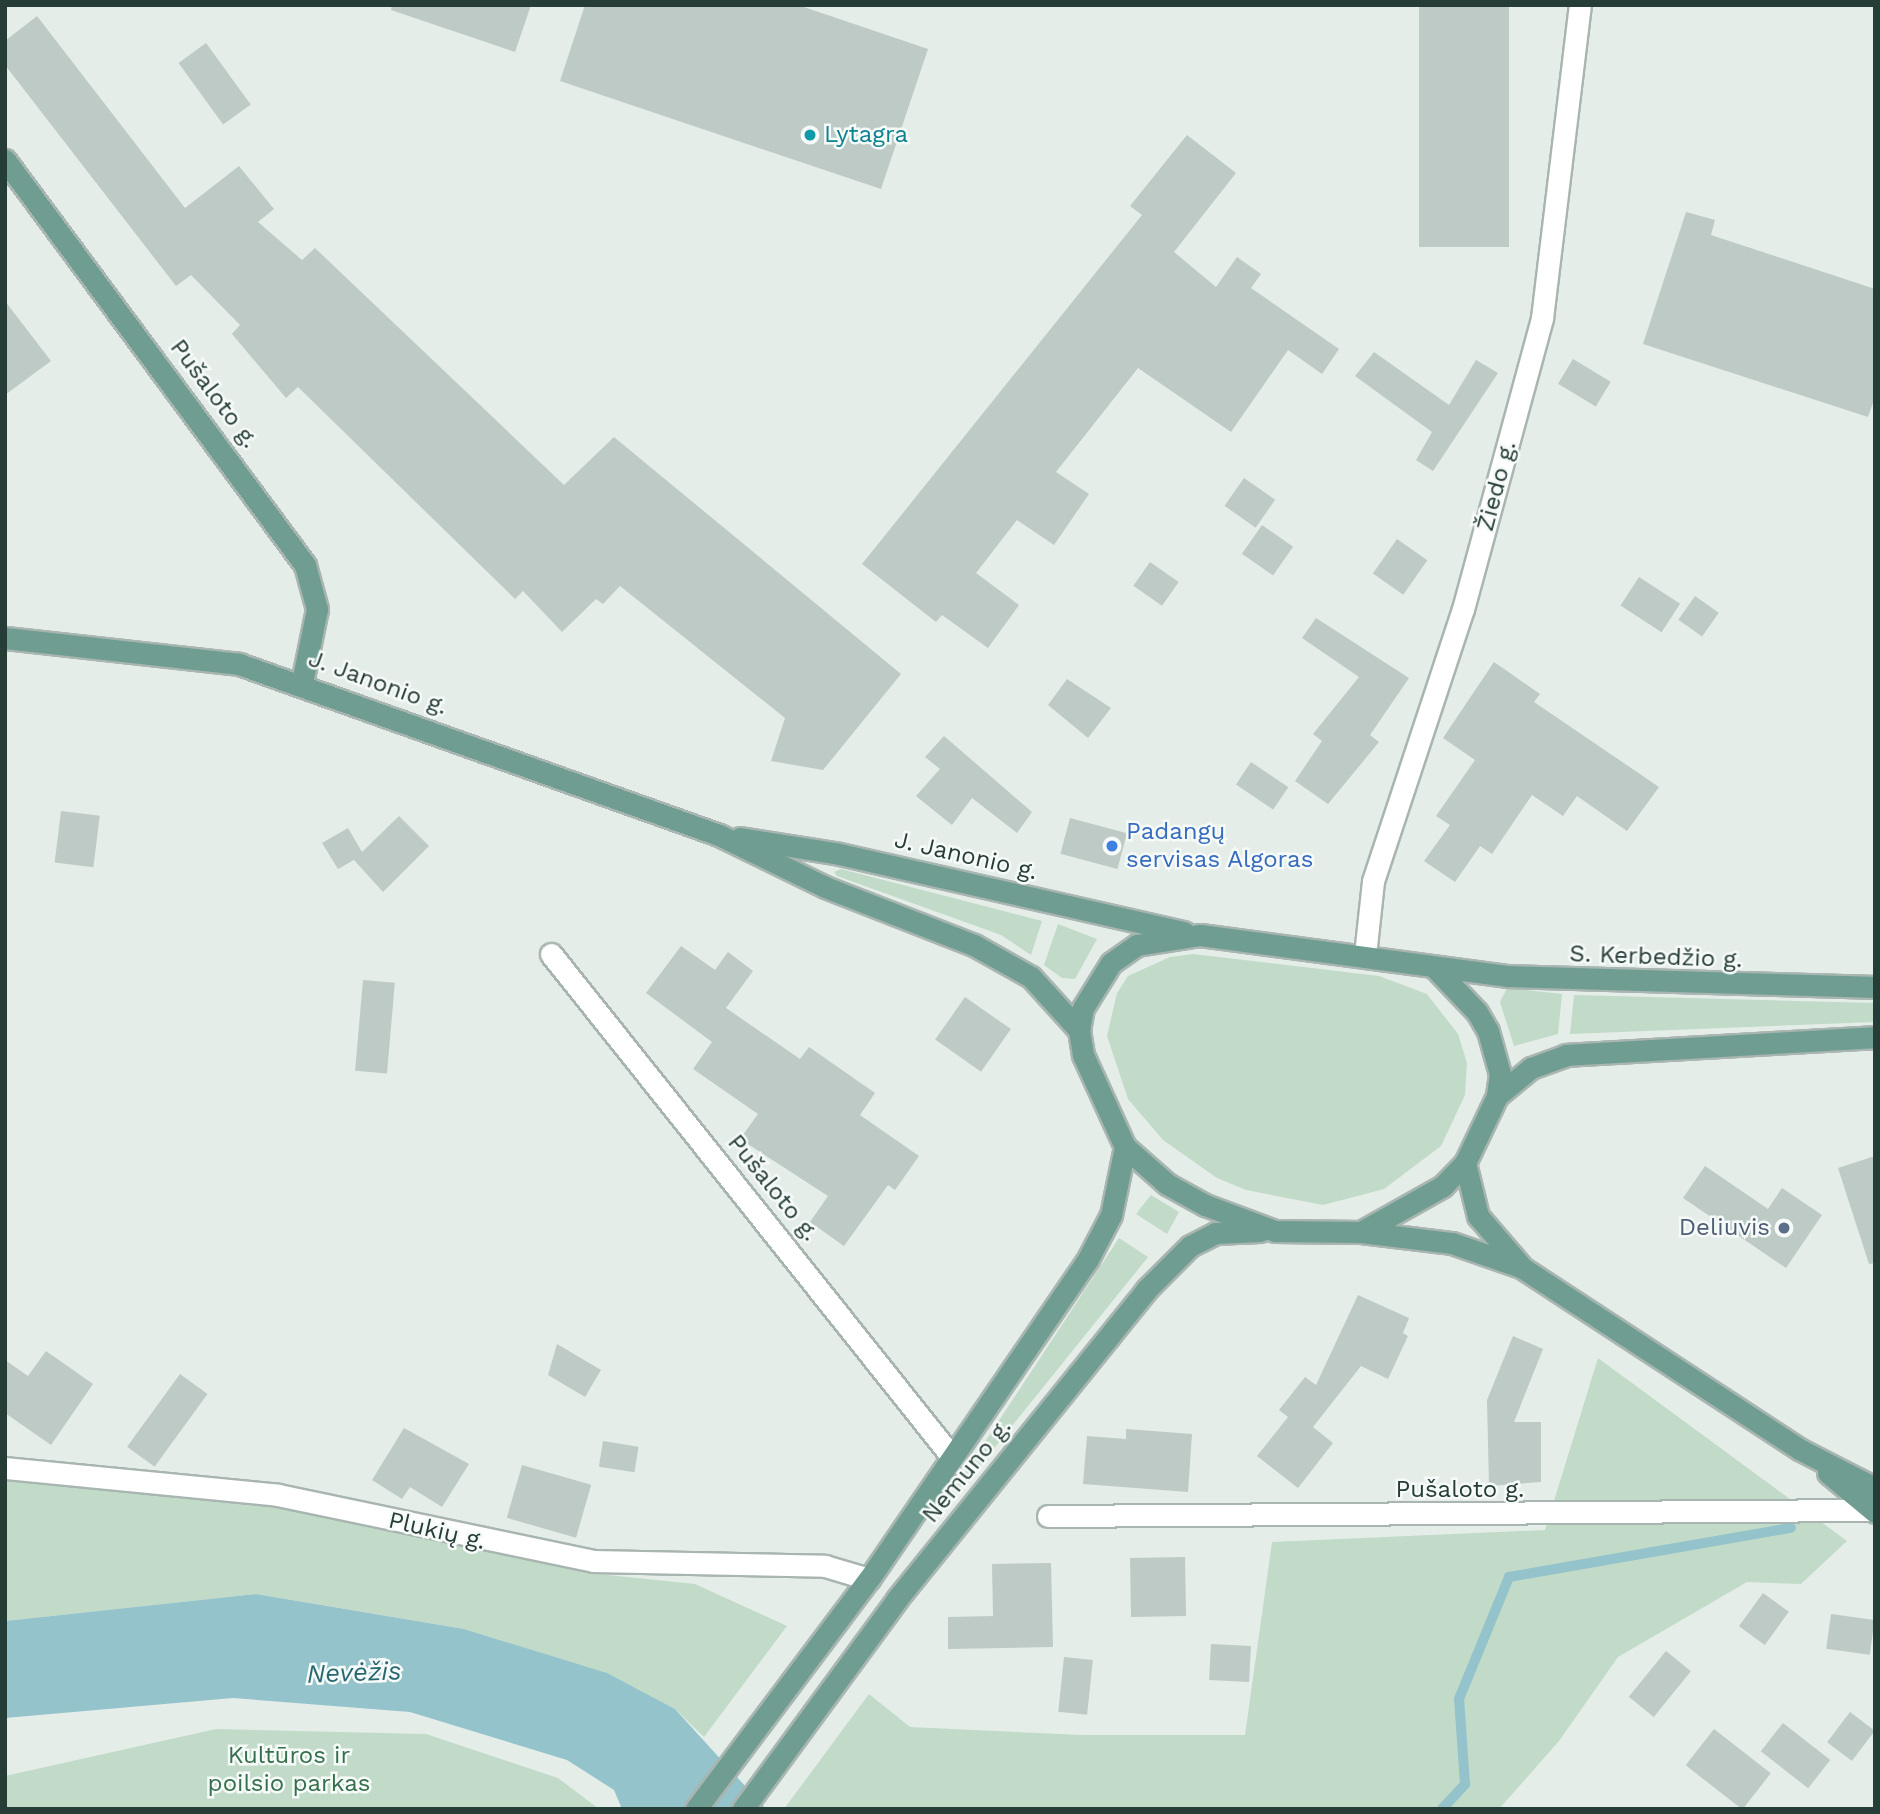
<!DOCTYPE html>
<meta charset="utf-8">
<style>
body{margin:0}
#map{position:relative;width:1880px;height:1814px;overflow:hidden;background:#e5ede9;font-family:"Work Sans",sans-serif}
div>[style]{position:absolute}
.green>*{inset:0;background:#c1dbc8}
.water>*{inset:0;background:#94c3cb}
.stream>*{height:10px;margin:-5px;padding:0 5px;transform-origin:5px;border-radius:5px;background:#94c3cb}
.building>*{inset:0;background:#becac5;transform-origin:0 0}
.roads{filter:drop-shadow(2px 0 #a8b5b0) drop-shadow(-2px 0 #a8b5b0) drop-shadow(0 2px #a8b5b0) drop-shadow(0 -2px #a8b5b0)}
.minor>*{height:21px;margin:-10.5px;padding:0 10.5px;transform-origin:10.5px;border-radius:10.5px;background:#fff}
.major>*{height:21px;margin:-10.5px;padding:0 10.5px;transform-origin:10.5px;border-radius:10.5px;background:#6f9d91}
.dots>*{width:19px;height:19px;translate:-50% -50%;box-sizing:border-box;border:4px solid #f6faf8;border-radius:50%}
span{translate:-50% -50%;white-space:nowrap;text-align:center;line-height:1.15;-webkit-text-stroke:5px #f6faf8;paint-order:stroke}
.culture-label{font-size:24px;color:#0d838f}
.left{translate:0 -50%;text-align:left}
.street-label{font-size:24px;color:#263d37}
.shop-label{font-size:24px;color:#366cbe}
.service-label{font-size:24px;color:#4e5e75}
.right{translate:-100% -50%;text-align:right}
.park-label{font-size:24px;color:#356f4b}
.water-label{font-size:26px;color:#276772;font-style:italic}
.frame{position:absolute;inset:0;border:7px solid #263d37;pointer-events:none}
</style>
<div id="map">
<div class="green">
<i style="clip-path:polygon(841px 869px,1042px 921px,1031px 955px,1001px 935px,837px 876px,834px 872px)"></i>
<i style="clip-path:polygon(1058px 924px,1097px 939px,1075px 979px,1062px 978px,1044px 965px)"></i>
<i style="clip-path:polygon(1193px 954px,1379px 976px,1427px 994px,1458px 1034px,1467px 1063px,1465px 1095px,1441px 1146px,1384px 1189px,1323px 1205px,1246px 1190px,1217px 1178px,1163px 1140px,1128px 1099px,1107px 1036px,1117px 993px,1128px 976px,1170px 957px)"></i>
<i style="clip-path:polygon(1507px 988px,1562px 994px,1558px 1034px,1514px 1046px,1500px 1002px)"></i>
<i style="clip-path:polygon(1574px 995px,1875px 1003px,1875px 1022px,1570px 1034px)"></i>
<i style="clip-path:polygon(1151px 1195px,1179px 1212px,1167px 1234px,1136px 1214px)"></i>
<i style="clip-path:polygon(1119px 1238px,1148px 1257px,966px 1483px,952px 1492px)"></i>
<i style="clip-path:polygon(1598px 1358px,1847px 1541px,1801px 1584px,1747px 1582px,1618px 1657px,1559px 1741px,1499px 1809px,784px 1809px,869px 1694px,910px 1727px,1082px 1735px,1245px 1735px,1272px 1542px,1545px 1530px)"></i>
<i style="clip-path:polygon(5px 1481px,280px 1507px,598px 1574px,695px 1584px,787px 1626px,704px 1737px,675px 1709px,606px 1673px,464px 1629px,257px 1594px,5px 1621px)"></i>
<i style="clip-path:polygon(216px 1729px,426px 1734px,558px 1778px,599px 1809px,5px 1809px,5px 1776px)"></i>
</div>
<div class="water">
<i style="clip-path:polygon(256px 1594px,464px 1629px,607px 1673px,675px 1709px,766px 1809px,622px 1809px,614px 1790px,567px 1760px,410px 1712px,233px 1698px,5px 1718px,5px 1621px)"></i>
</div>
<div class="stream">
<i style="left:1442px;top:1809px;width:34px;rotate:-47deg"></i>
<i style="left:1465px;top:1784px;width:85px;rotate:-94deg"></i>
<i style="left:1459px;top:1699px;width:132px;rotate:-67.7deg"></i>
<i style="left:1509px;top:1577px;width:286px;rotate:-9.9deg"></i>
</div>
<div class="building">
<i style="clip-path:polygon(392px 5px,531px 5px,515px 52px,391px 10px)"></i>
<i style="clip-path:polygon(585px 5px,798px 5px,928px 49px,881px 189px,560px 81px)"></i>
<i style="left:1419px;top:5px;width:90px;height:242px"></i>
<i style="clip-path:polygon(37px 16px,185px 208px,239px 166px,274px 209px,258px 222px,302px 260px,315px 248px,564px 485px,614px 437px,901px 674px,823px 770px,771px 761px,785px 718px,620px 586px,603px 604px,596px 599px,562px 632px,523px 591px,515px 599px,298px 387px,286px 398px,232px 334px,240px 325px,191px 275px,176px 286px,5px 65px,5px 41px)"></i>
<i style="left:206px;top:43px;width:76px;height:34px;rotate:54deg"></i>
<i style="clip-path:polygon(1187px 135px,1236px 173px,1174px 252px,1216px 287px,1237px 257px,1261px 274px,1251px 288px,1339px 349px,1322px 374px,1288px 350px,1231px 432px,1138px 368px,1056px 472px,1089px 494px,1054px 545px,1017px 520px,976px 573px,1019px 605px,988px 648px,942px 615px,936px 622px,862px 564px,1142px 215px,1130px 206px)"></i>
<i style="clip-path:polygon(1686px 212px,1715px 220px,1711px 235px,1875px 289px,1875px 397px,1868px 417px,1643px 344px)"></i>
<i style="clip-path:polygon(5px 301px,51px 361px,5px 395px)"></i>
<i style="clip-path:polygon(1374px 352px,1449px 405px,1476px 360px,1498px 373px,1433px 471px,1416px 460px,1432px 432px,1355px 376px)"></i>
<i style="left:1573px;top:359px;width:44px;height:29px;rotate:31deg"></i>
<i style="left:1244px;top:478px;width:38px;height:34px;rotate:35deg"></i>
<i style="left:1262px;top:525px;width:38px;height:35px;rotate:35deg"></i>
<i style="left:1397px;top:539px;width:37px;height:42px;rotate:35deg"></i>
<i style="left:1150px;top:562px;width:35px;height:29px;rotate:35deg"></i>
<i style="left:1639px;top:577px;width:49px;height:34px;rotate:33deg"></i>
<i style="left:1695px;top:596px;width:29px;height:29px;rotate:35deg"></i>
<i style="clip-path:polygon(1316px 618px,1409px 678px,1370px 735px,1379px 742px,1328px 804px,1295px 781px,1322px 741px,1313px 734px,1359px 677px,1302px 638px)"></i>
<i style="clip-path:polygon(1494px 662px,1540px 694px,1534px 702px,1659px 787px,1627px 831px,1577px 796px,1563px 816px,1532px 795px,1492px 854px,1480px 846px,1455px 882px,1424px 861px,1450px 825px,1436px 816px,1475px 760px,1443px 738px)"></i>
<i style="clip-path:polygon(1067px 679px,1111px 708px,1088px 738px,1048px 705px)"></i>
<i style="clip-path:polygon(944px 736px,1032px 812px,1017px 833px,972px 798px,952px 825px,916px 796px,940px 769px,925px 757px)"></i>
<i style="left:1251px;top:762px;width:45px;height:27px;rotate:34deg"></i>
<i style="left:61px;top:811px;width:39px;height:52px;rotate:7deg"></i>
<i style="clip-path:polygon(399px 816px,429px 846px,383px 892px,354px 860px,338px 869px,322px 843px,348px 828px,362px 852px)"></i>
<i style="left:1070px;top:818px;width:59px;height:37px;rotate:15deg"></i>
<i style="clip-path:polygon(681px 946px,715px 970px,728px 952px,753px 971px,726px 1008px,800px 1059px,809px 1047px,875px 1093px,860px 1115px,919px 1156px,895px 1190px,888px 1185px,844px 1246px,810px 1222px,828px 1196px,740px 1139px,758px 1114px,693px 1069px,712px 1042px,646px 993px)"></i>
<i style="left:363px;top:980px;width:32px;height:91px;rotate:5deg"></i>
<i style="left:965px;top:997px;width:56px;height:52px;rotate:35deg"></i>
<i style="clip-path:polygon(1875px 1156px,1875px 1263px,1869px 1264px,1838px 1168px)"></i>
<i style="clip-path:polygon(1705px 1166px,1768px 1209px,1782px 1188px,1822px 1215px,1786px 1268px,1683px 1198px)"></i>
<i style="clip-path:polygon(1358px 1295px,1409px 1318px,1403px 1333px,1408px 1336px,1388px 1379px,1361px 1366px,1313px 1427px,1333px 1443px,1298px 1488px,1257px 1456px,1288px 1417px,1279px 1410px,1305px 1377px,1316px 1385px)"></i>
<i style="clip-path:polygon(1513px 1336px,1543px 1349px,1514px 1422px,1541px 1422px,1541px 1482px,1489px 1486px,1487px 1400px)"></i>
<i style="clip-path:polygon(557px 1344px,601px 1370px,585px 1397px,548px 1375px)"></i>
<i style="clip-path:polygon(46px 1351px,93px 1384px,51px 1445px,5px 1413px,5px 1360px,28px 1376px)"></i>
<i style="left:180px;top:1374px;width:34px;height:90px;rotate:36deg"></i>
<i style="clip-path:polygon(404px 1428px,469px 1464px,442px 1507px,410px 1487px,402px 1499px,372px 1480px)"></i>
<i style="clip-path:polygon(1126px 1429px,1192px 1434px,1188px 1492px,1083px 1484px,1087px 1436px,1126px 1439px)"></i>
<i style="left:603px;top:1441px;width:36px;height:26px;rotate:9deg"></i>
<i style="left:522px;top:1465px;width:72px;height:55px;rotate:16deg"></i>
<i style="left:1185px;top:1557px;width:59px;height:55px;rotate:89deg"></i>
<i style="clip-path:polygon(1051px 1563px,1053px 1647px,948px 1649px,948px 1617px,993px 1616px,992px 1564px)"></i>
<i style="left:1763px;top:1593px;width:32px;height:41px;rotate:36deg"></i>
<i style="left:1831px;top:1614px;width:44px;height:35px;rotate:8deg"></i>
<i style="left:1211px;top:1644px;width:40px;height:36px;rotate:3deg"></i>
<i style="left:1666px;top:1651px;width:32px;height:59px;rotate:39deg"></i>
<i style="left:1064px;top:1657px;width:29px;height:55px;rotate:6deg"></i>
<i style="left:1850px;top:1712px;width:31px;height:38px;rotate:37deg"></i>
<i style="left:1783px;top:1723px;width:60px;height:36px;rotate:38deg"></i>
<i style="left:1714px;top:1729px;width:72px;height:46px;rotate:38deg"></i>
</div>
<div class="roads">
<div class="minor">
<i style="left:551px;top:954px;width:643px;rotate:51.44deg"></i>
<i style="left:1365px;top:955px;width:74px;rotate:-83.8deg"></i>
<i style="left:1373px;top:881px;width:287px;rotate:-71.7deg"></i>
<i style="left:1463px;top:609px;width:302px;rotate:-74.8deg"></i>
<i style="left:1542px;top:318px;width:315px;rotate:-83.1deg"></i>
<i style="left:5px;top:1468px;width:274px;rotate:5.6deg"></i>
<i style="left:278px;top:1495px;width:322px;rotate:11.8deg"></i>
<i style="left:593px;top:1561px;width:232px;rotate:1.2deg"></i>
<i style="left:825px;top:1566px;width:46px;rotate:16.5deg"></i>
<i style="left:1048px;top:1516px;width:824px;rotate:-0.42deg"></i>
</div>
<div class="major">
<i style="left:5px;top:160px;width:504px;rotate:53.47deg"></i>
<i style="left:305px;top:565px;width:46px;rotate:74.7deg"></i>
<i style="left:317px;top:609px;width:76px;rotate:101.5deg"></i>
<i style="left:5px;top:638px;width:235px;rotate:6.3deg"></i>
<i style="left:239px;top:664px;width:510px;rotate:19.61deg"></i>
<i style="left:719px;top:835px;width:118px;rotate:26.1deg"></i>
<i style="left:825px;top:887px;width:160px;rotate:21.3deg"></i>
<i style="left:974px;top:945px;width:65px;rotate:29.3deg"></i>
<i style="left:1031px;top:977px;width:72px;rotate:47.8deg"></i>
<i style="left:740px;top:838px;width:96px;rotate:9deg"></i>
<i style="left:835px;top:853px;width:358px;rotate:12.8deg"></i>
<i style="left:1436px;top:969px;width:59px;rotate:46.4deg"></i>
<i style="left:1477px;top:1012px;width:22px;rotate:60deg"></i>
<i style="left:1488px;top:1031px;width:45px;rotate:74.4deg"></i>
<i style="left:1500px;top:1074px;width:22px;rotate:98deg"></i>
<i style="left:1497px;top:1096px;width:74px;rotate:115.5deg"></i>
<i style="left:1465px;top:1163px;width:32px;rotate:134deg"></i>
<i style="left:1443px;top:1186px;width:94px;rotate:150.7deg"></i>
<i style="left:1361px;top:1232px;width:86px;rotate:-179.3deg"></i>
<i style="left:1275px;top:1231px;width:75px;rotate:-159.6deg"></i>
<i style="left:1205px;top:1205px;width:43px;rotate:-151.1deg"></i>
<i style="left:1167px;top:1184px;width:56px;rotate:-138.6deg"></i>
<i style="left:1125px;top:1147px;width:101px;rotate:-114.5deg"></i>
<i style="left:1083px;top:1055px;width:25px;rotate:-99deg"></i>
<i style="left:1079px;top:1030px;width:22px;rotate:-80deg"></i>
<i style="left:1083px;top:1008px;width:53px;rotate:-58.1deg"></i>
<i style="left:1111px;top:963px;width:32px;rotate:-35deg"></i>
<i style="left:1137px;top:945px;width:64px;rotate:-9deg"></i>
<i style="left:1200px;top:935px;width:311px;rotate:7.6deg"></i>
<i style="left:1508px;top:976px;width:367px;rotate:1.7deg"></i>
<i style="left:1497px;top:1096px;width:44px;rotate:-39.5deg"></i>
<i style="left:1531px;top:1068px;width:37px;rotate:-20deg"></i>
<i style="left:1566px;top:1055px;width:310px;rotate:-3.3deg"></i>
<i style="left:1465px;top:1163px;width:55px;rotate:76.2deg"></i>
<i style="left:1478px;top:1216px;width:65px;rotate:49.4deg"></i>
<i style="left:1361px;top:1232px;width:92px;rotate:6.9deg"></i>
<i style="left:1452px;top:1243px;width:73px;rotate:19.2deg"></i>
<i style="left:1521px;top:1267px;width:332px;rotate:33.2deg"></i>
<i style="left:1799px;top:1449px;width:85px;rotate:27.2deg"></i>
<i style="left:1828px;top:1473px;width:61px;rotate:39.7deg"></i>
<i style="left:696px;top:1809px;width:288px;rotate:-53.1deg"></i>
<i style="left:869px;top:1579px;width:388px;rotate:-55.6deg"></i>
<i style="left:1088px;top:1259px;width:50px;rotate:-62.4deg"></i>
<i style="left:1111px;top:1215px;width:69px;rotate:-78.4deg"></i>
<i style="left:743px;top:1809px;width:260px;rotate:-53.7deg"></i>
<i style="left:897px;top:1599px;width:397px;rotate:-51.1deg"></i>
<i style="left:1146px;top:1290px;width:62px;rotate:-45deg"></i>
<i style="left:1190px;top:1246px;width:28px;rotate:-27deg"></i>
<i style="left:1215px;top:1233px;width:45px;rotate:-2.5deg"></i>
</div>
</div>
<div class="dots">
<i style="left:810px;top:135px;background:#0f9aa8"></i>
<i style="left:1112px;top:846px;background:#3f7fe0"></i>
<i style="left:1784px;top:1228px;background:#5c6f8a"></i>
</div>
<div class="culture-label">
<span class="left" style="left:824px;top:135px">Lytagra</span>
</div>
<div class="street-label">
<span style="left:214px;top:394px;rotate:53deg">Pušaloto g.</span>
<span style="left:1497px;top:486px;rotate:-75deg">Žiedo g.</span>
<span style="left:378px;top:683px;rotate:20deg">J. Janonio g.</span>
<span style="left:966px;top:856px;rotate:13deg">J. Janonio g.</span>
<span style="left:1656px;top:957px;rotate:2deg">S. Kerbedžio g.</span>
<span style="left:773px;top:1188px;rotate:51deg">Pušaloto g.</span>
<span style="left:967px;top:1471px;rotate:-51deg">Nemuno g.</span>
<span style="left:1460px;top:1490px">Pušaloto g.</span>
<span style="left:437px;top:1531px;rotate:13deg">Plukių g.</span>
</div>
<div class="shop-label">
<span class="left" style="left:1126px;top:846px">Padangų<br>servisas Algoras</span>
</div>
<div class="service-label">
<span class="right" style="left:1770px;top:1228px">Deliuvis</span>
</div>
<div class="park-label">
<span style="left:289px;top:1770px">Kultūros ir<br>poilsio parkas</span>
</div>
<div class="water-label">
<span style="left:354px;top:1673px;rotate:-2deg">Nevėžis</span>
</div>
<div class="frame"></div>
</div>
